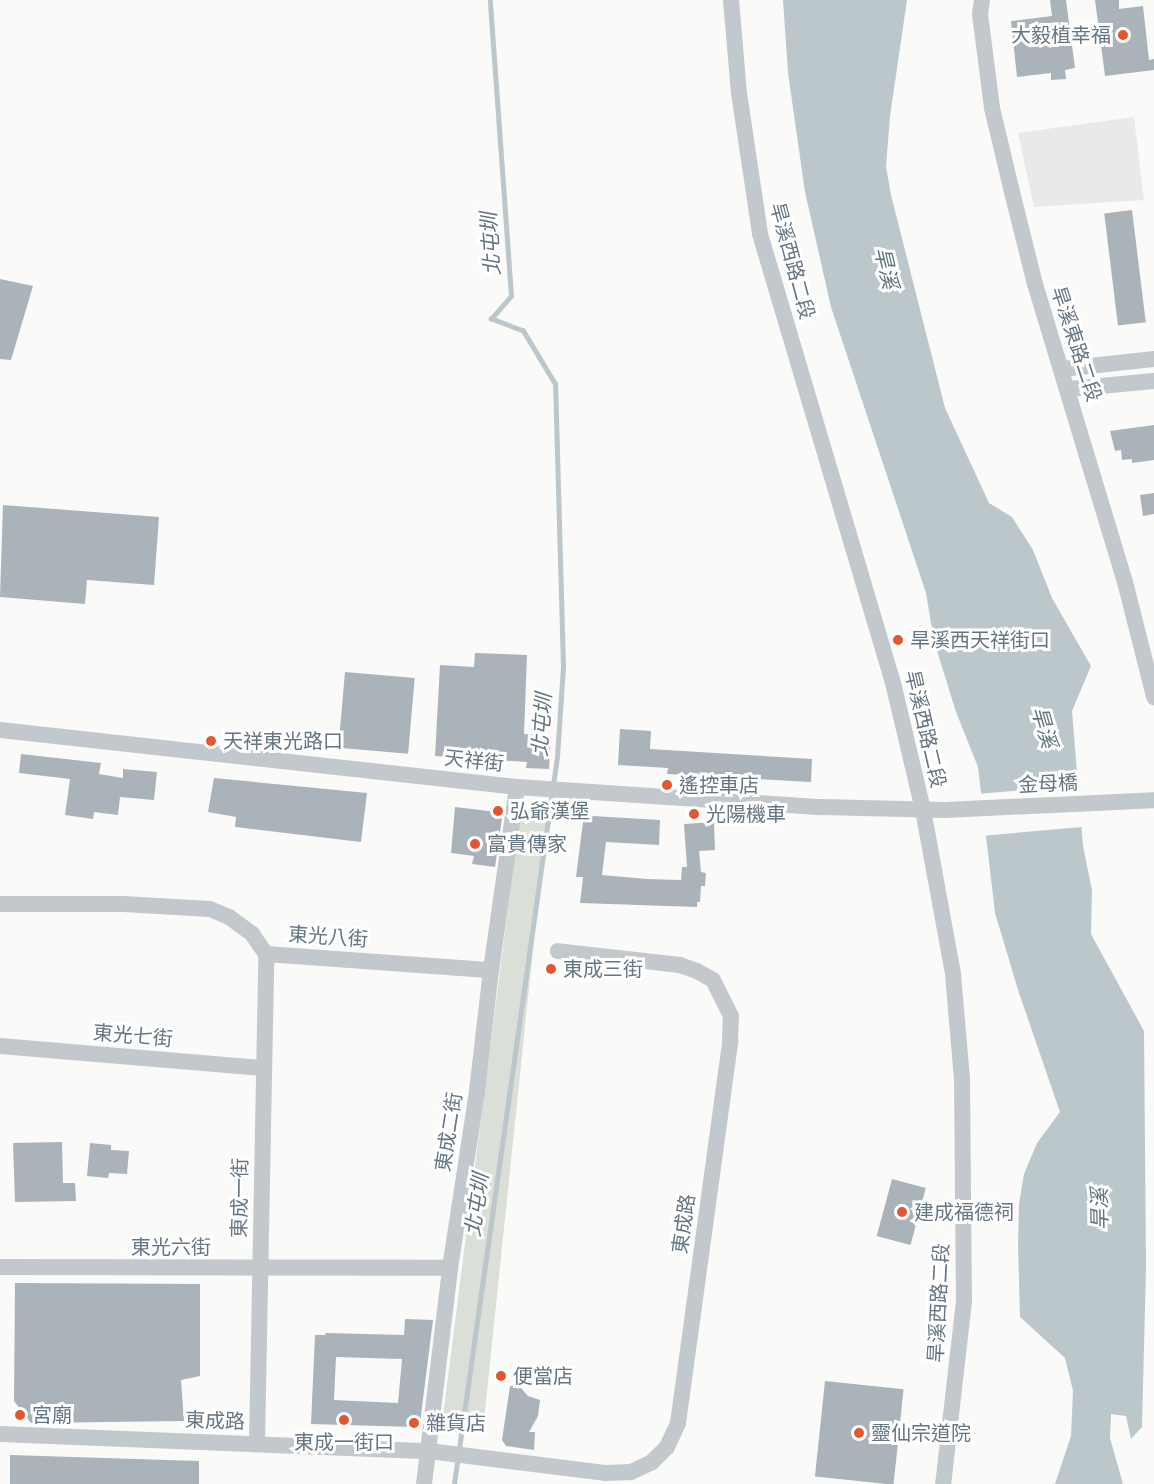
<!DOCTYPE html>
<meta charset="utf-8">
<style>
body{margin:0}
#map{position:relative;width:1154px;height:1484px;overflow:hidden;background:#fafaf8;font-family:"Space Grotesk","Noto Sans TC",sans-serif}
div>[style]{position:absolute}
.built>*{inset:0;background:#e8e9e9}
.green>*{inset:0;background:#dadfd7}
.water>*{inset:0;background:#bbc7cb}
.pier>*{inset:0;background:#fafaf8;transform-origin:0 0}
.stream>*{height:4.5px;margin:-2.25px;padding:0 2.25px;transform-origin:2.25px;border-radius:2.25px;background:#bbc7cb}
.building>*{inset:0;background:#aab3b9;transform-origin:0 0}
.minor>*{height:16px;margin:-8px;padding:0 8px;transform-origin:8px;border-radius:8px;background:#c3c8cc}
.dots>*{width:16px;height:16px;translate:-50% -50%;box-sizing:border-box;border:3px solid #fff;border-radius:50%}
span{translate:-50% -50%;white-space:nowrap;text-align:center;line-height:1.15;-webkit-text-stroke:6px #fff;paint-order:stroke}
.poi-label{font-size:20px;color:#657683}
.right{translate:-100% -50%;text-align:right}
.left{translate:0 -50%;text-align:left}
.street-label{font-size:20px;color:#657683}
.water-label{font-size:21px;color:#60757c;font-style:italic}
</style>
<div id="map">
<div class="built">
<i style="clip-path:polygon(1134px 117px,1144px 200px,1034px 207px,1018px 133px)"></i>
</div>
<div class="green">
<i style="clip-path:polygon(521px 806px,548px 806px,484px 1420px,443px 1416px)"></i>
</div>
<div class="water">
<i style="clip-path:polygon(783px 0,907px 0,890px 116px,886px 167px,891px 195px,945px 408px,989px 503px,1012px 517px,1033px 550px,1052px 598px,1091px 666px,1072px 711px,1083px 846px,1092px 890px,1091px 934px,1144px 1031px,1146px 1267px,1142px 1427px,1131px 1439px,1126px 1416px,1111px 1414px,1110px 1438px,1123px 1484px,1055px 1484px,1071px 1436px,1073px 1391px,1065px 1358px,1020px 1317px,1018px 1245px,1019px 1204px,1024px 1174px,1037px 1143px,1060px 1112px,1019px 993px,995px 913px,978px 767px,956px 712px,934px 641px,926px 593px,831px 307px,805px 192px,788px 73px)"></i>
</div>
<div class="pier">
<i style="left:1081px;top:785px;width:42px;height:104px;rotate:85deg"></i>
</div>
<div class="stream">
<i style="left:454px;top:1484px;width:734px;rotate:-81.94deg"></i>
<i style="left:557px;top:757px;width:90px;rotate:-86.2deg"></i>
<i style="left:563px;top:667px;width:283px;rotate:-91.6deg"></i>
<i style="left:555px;top:384px;width:62px;rotate:-121.1deg"></i>
<i style="left:523px;top:331px;width:34px;rotate:-159deg"></i>
<i style="left:491px;top:319px;width:30px;rotate:-49deg"></i>
<i style="left:511px;top:296px;width:297px;rotate:-94.1deg"></i>
</div>
<div class="building">
<i style="clip-path:polygon(1050px 0,1066px 0,1075px 68px,1065px 70px,1066px 79px,1051px 80px,1051px 73px,1017px 77px,1011px 21px,1052px 16px)"></i>
<i style="clip-path:polygon(1095px 0,1119px 0,1119px 9px,1143px 6px,1149px 60px,1154px 59px,1154px 70px,1105px 76px)"></i>
<i style="left:1132px;top:210px;width:113px;height:28px;rotate:83deg"></i>
<i style="clip-path:polygon(0 279px,33px 286px,11px 360px,0 359px)"></i>
<i style="clip-path:polygon(1154px 425px,1154px 460px,1132px 463px,1132px 459px,1122px 460px,1121px 450px,1115px 451px,1110px 431px)"></i>
<i style="clip-path:polygon(1154px 493px,1154px 514px,1143px 516px,1140px 495px)"></i>
<i style="clip-path:polygon(3px 505px,159px 517px,154px 585px,87px 580px,85px 604px,0 597px)"></i>
<i style="clip-path:polygon(475px 653px,527px 655px,524px 734px,551px 736px,549px 769px,526px 768px,527px 762px,435px 756px,440px 665px,474px 667px)"></i>
<i style="left:345px;top:672px;width:70px;height:76px;rotate:5deg"></i>
<i style="clip-path:polygon(620px 729px,651px 731px,650px 749px,812px 759px,811px 782px,667px 774px,668px 768px,618px 765px)"></i>
<i style="clip-path:polygon(21px 754px,101px 763px,99px 774px,123px 778px,123px 769px,157px 772px,154px 800px,120px 797px,118px 815px,94px 812px,93px 819px,65px 815px,70px 779px,19px 773px)"></i>
<i style="clip-path:polygon(214px 778px,367px 793px,361px 842px,235px 827px,236px 817px,208px 812px)"></i>
<i style="clip-path:polygon(455px 807px,497px 812px,502px 818px,495px 867px,472px 864px,474px 856px,451px 853px)"></i>
<i style="clip-path:polygon(592px 816px,660px 820px,659px 845px,606px 842px,602px 875px,647px 879px,681px 880px,682px 867px,687px 867px,684px 824px,714px 822px,715px 850px,699px 851px,701px 872px,706px 873px,705px 886px,701px 886px,700px 902px,697px 902px,697px 907px,580px 903px,583px 877px,576px 877px,583px 822px)"></i>
<i style="clip-path:polygon(62px 1142px,63px 1183px,75px 1183px,76px 1201px,15px 1202px,13px 1143px)"></i>
<i style="clip-path:polygon(90px 1143px,111px 1145px,111px 1150px,129px 1151px,127px 1174px,109px 1173px,108px 1178px,87px 1176px)"></i>
<i style="left:892px;top:1179px;width:35px;height:59px;rotate:15deg"></i>
<i style="clip-path:polygon(15px 1283px,200px 1284px,200px 1376px,181px 1380px,184px 1421px,31px 1423px,14px 1401px)"></i>
<i style="clip-path:polygon(evenodd,405px 1319px,433px 1320px,420px 1423px,414px 1427px,311px 1424px,315px 1335px,326px 1335px,325px 1333px,404px 1335px,405px 1319px,336px 1357px,402px 1359px,398px 1403px,334px 1400px,336px 1357px)"></i>
<i style="left:825px;top:1381px;width:79px;height:96px;rotate:6deg"></i>
<i style="clip-path:polygon(510px 1386px,520px 1387px,528px 1396px,540px 1400px,538px 1416px,529px 1432px,535px 1432px,534px 1450px,506px 1446px,502px 1440px)"></i>
<i style="clip-path:polygon(10px 1455px,199px 1461px,199px 1484px,10px 1484px)"></i>
</div>
<div class="minor">
<i style="left:731px;top:0;width:93px;rotate:85.1deg"></i>
<i style="left:739px;top:93px;width:143px;rotate:81.5deg"></i>
<i style="left:760px;top:234px;width:472px;rotate:73.5deg"></i>
<i style="left:894px;top:687px;width:126px;rotate:76.7deg"></i>
<i style="left:923px;top:810px;width:167px;rotate:79.6deg"></i>
<i style="left:953px;top:974px;width:104px;rotate:85.1deg"></i>
<i style="left:962px;top:1078px;width:223px;rotate:89.5deg"></i>
<i style="left:964px;top:1301px;width:184px;rotate:96.5deg"></i>
<i style="left:982px;top:0;width:14px;rotate:98deg"></i>
<i style="left:980px;top:14px;width:95px;rotate:82.7deg"></i>
<i style="left:992px;top:108px;width:86px;rotate:76.6deg"></i>
<i style="left:1012px;top:192px;width:95px;rotate:76deg"></i>
<i style="left:1035px;top:284px;width:311px;rotate:73.2deg"></i>
<i style="left:1125px;top:582px;width:119px;rotate:75.8deg"></i>
<i style="left:1062px;top:369px;width:93px;rotate:-6.2deg"></i>
<i style="left:1069px;top:389px;width:85px;rotate:-5.4deg"></i>
<i style="left:0;top:730px;width:520px;rotate:6.29deg"></i>
<i style="left:517px;top:787px;width:305px;rotate:3.8deg"></i>
<i style="left:821px;top:807px;width:124px;rotate:1.4deg"></i>
<i style="left:945px;top:810px;width:209px;rotate:-2.7deg"></i>
<i style="left:0;top:904px;width:123px"></i>
<i style="left:123px;top:904px;width:87px;rotate:3.3deg"></i>
<i style="left:210px;top:909px;width:21px;rotate:23deg"></i>
<i style="left:229px;top:917px;width:29px;rotate:36deg"></i>
<i style="left:252px;top:934px;width:24px;rotate:55deg"></i>
<i style="left:266px;top:954px;width:226px;rotate:4.1deg"></i>
<i style="left:0;top:1046px;width:264px;rotate:4.8deg"></i>
<i style="left:0;top:1267px;width:450px;rotate:0.1deg"></i>
<i style="left:0;top:1434px;width:429px;rotate:2.3deg"></i>
<i style="left:429px;top:1451px;width:177px;rotate:7.1deg"></i>
<i style="left:605px;top:1473px;width:26px;rotate:-2deg"></i>
<i style="left:631px;top:1472px;width:23px;rotate:-25deg"></i>
<i style="left:652px;top:1462px;width:21px;rotate:-45deg"></i>
<i style="left:667px;top:1447px;width:26px;rotate:-65deg"></i>
<i style="left:678px;top:1423px;width:386px;rotate:-82.2deg"></i>
<i style="left:730px;top:1041px;width:25px;rotate:-88deg"></i>
<i style="left:731px;top:1016px;width:40px;rotate:-116.6deg"></i>
<i style="left:713px;top:980px;width:18px;rotate:-151deg"></i>
<i style="left:697px;top:971px;width:18px;rotate:-161deg"></i>
<i style="left:680px;top:965px;width:123px;rotate:-173.5deg"></i>
<i style="left:257px;top:1443px;width:489px;rotate:-88.9deg"></i>
<i style="left:424px;top:1484px;width:218px;rotate:-83.1deg"></i>
<i style="left:450px;top:1268px;width:179px;rotate:-81.3deg"></i>
<i style="left:477px;top:1091px;width:122px;rotate:-83.4deg"></i>
<i style="left:491px;top:970px;width:185px;rotate:-81.9deg"></i>
</div>
<div class="dots">
<i style="left:1123px;top:35px;background:#e4572e"></i>
<i style="left:898px;top:640px;background:#e4572e"></i>
<i style="left:211px;top:741px;background:#e4572e"></i>
<i style="left:667px;top:785px;background:#e4572e"></i>
<i style="left:498px;top:811px;background:#e4572e"></i>
<i style="left:694px;top:814px;background:#e4572e"></i>
<i style="left:475px;top:844px;background:#e4572e"></i>
<i style="left:551px;top:969px;background:#e4572e"></i>
<i style="left:902px;top:1212px;background:#e4572e"></i>
<i style="left:501px;top:1376px;background:#e4572e"></i>
<i style="left:20px;top:1415px;background:#e4572e"></i>
<i style="left:344px;top:1420px;background:#e4572e"></i>
<i style="left:414px;top:1423px;background:#e4572e"></i>
<i style="left:859px;top:1433px;background:#e4572e"></i>
</div>
<div class="poi-label">
<span class="right" style="left:1111px;top:35px">大毅植幸福</span>
<span class="left" style="left:910px;top:640px">旱溪西天祥街口</span>
<span class="left" style="left:223px;top:741px">天祥東光路口</span>
<span class="left" style="left:679px;top:785px">遙控車店</span>
<span class="left" style="left:510px;top:811px">弘爺漢堡</span>
<span class="left" style="left:706px;top:814px">光陽機車</span>
<span class="left" style="left:487px;top:844px">富貴傳家</span>
<span class="left" style="left:563px;top:969px">東成三街</span>
<span class="left" style="left:914px;top:1212px">建成福德祠</span>
<span class="left" style="left:513px;top:1376px">便當店</span>
<span class="left" style="left:32px;top:1415px">宮廟</span>
<span class="left" style="left:426px;top:1423px">雜貨店</span>
<span class="left" style="left:871px;top:1433px">靈仙宗道院</span>
<span style="left:344px;top:1442px">東成一街口</span>
</div>
<div class="street-label">
<span style="left:792px;top:261px;rotate:75deg">旱溪西路二段</span>
<span style="left:1076px;top:344px;rotate:72deg">旱溪東路二段</span>
<span style="left:925px;top:729px;rotate:77deg">旱溪西路二段</span>
<span style="left:474px;top:761px;rotate:6deg">天祥街</span>
<span style="left:1048px;top:784px;rotate:-3deg">金母橋</span>
<span style="left:328px;top:937px;rotate:4deg">東光八街</span>
<span style="left:133px;top:1036px;rotate:5deg">東光七街</span>
<span style="left:449px;top:1132px;rotate:-81deg">東成二街</span>
<span style="left:240px;top:1198px;rotate:-89deg">東成一街</span>
<span style="left:684px;top:1224px;rotate:-82deg">東成路</span>
<span style="left:171px;top:1247px">東光六街</span>
<span style="left:939px;top:1303px;rotate:-87deg">旱溪西路二段</span>
<span style="left:215px;top:1421px;rotate:2deg">東成路</span>
</div>
<div class="water-label">
<span style="left:491px;top:244px;rotate:-94deg">北屯圳</span>
<span style="left:886px;top:268px;rotate:77deg">旱溪</span>
<span style="left:542px;top:725px;rotate:-86deg">北屯圳</span>
<span style="left:1044px;top:727px;rotate:74deg">旱溪</span>
<span style="left:477px;top:1205px;rotate:-82deg">北屯圳</span>
<span style="left:1100px;top:1209px;rotate:-91deg">旱溪</span>
</div>
</div>
